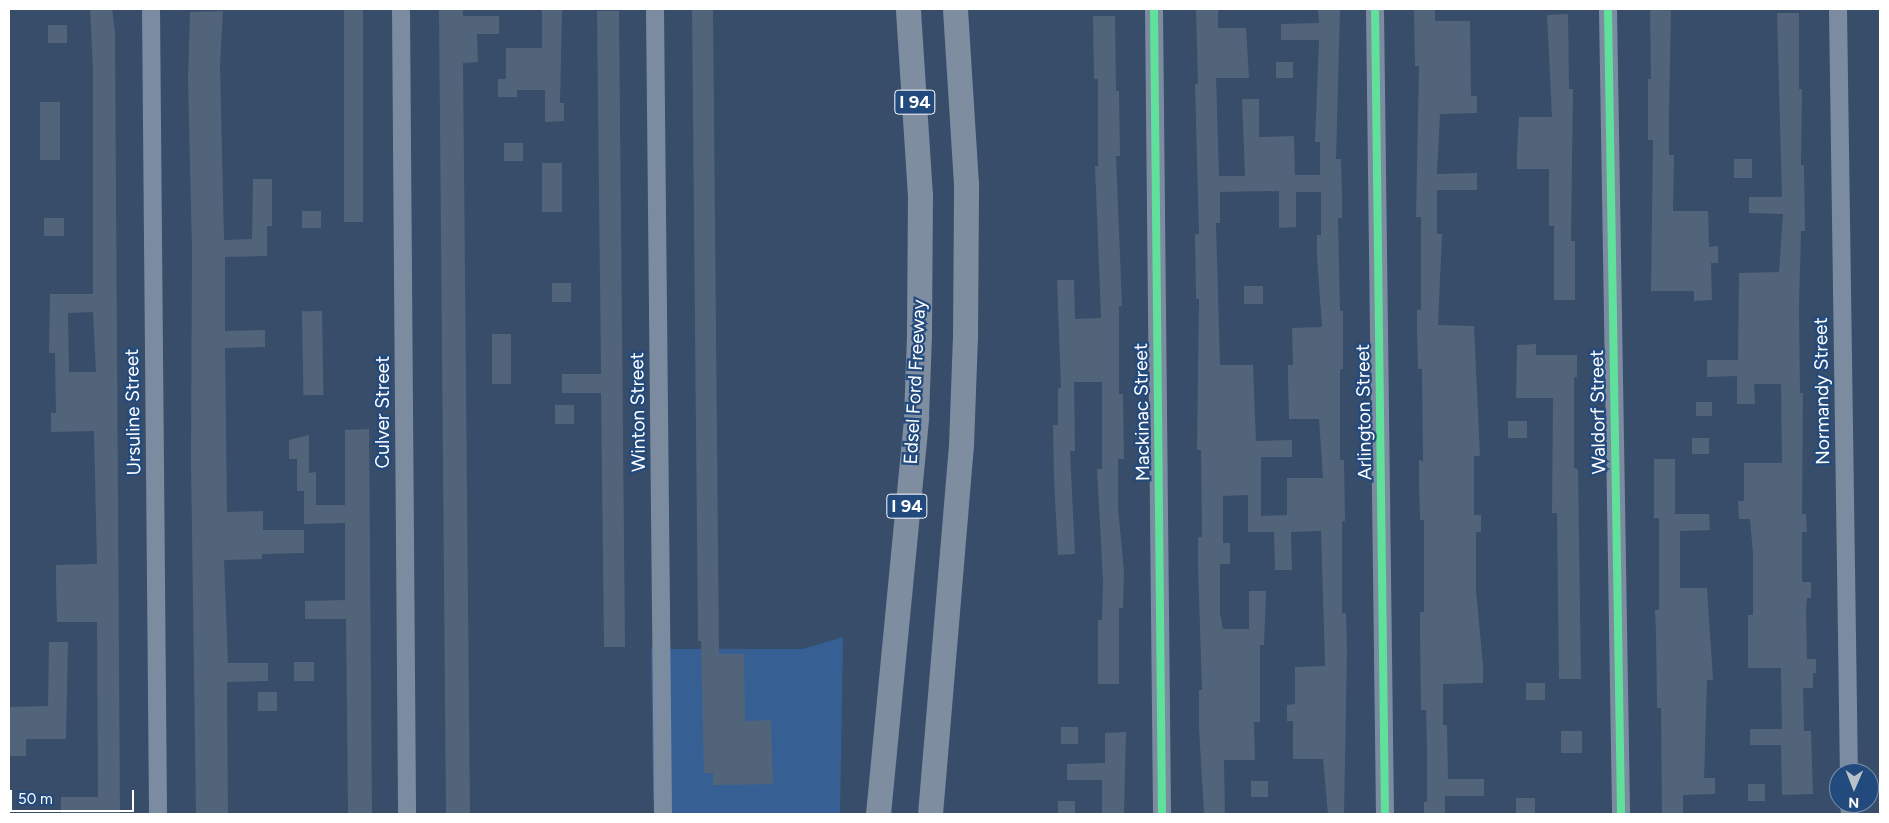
<!DOCTYPE html>
<style>
body{margin:0}
#map{position:relative;width:1889px;height:823px;overflow:hidden;background:#374d69;font-family:Figtree,sans-serif}
div>[style]{position:absolute}
.green>*{inset:0;background:#366094}
.building>*{inset:0;background:#52647a;transform-origin:0 0}
.minor>*{height:18px;margin:-9px;padding:0 9px;transform-origin:9px;border-radius:9px;background:#7c8ca0}
.highway>*{height:25px;margin:-12.5px;padding:0 12.5px;transform-origin:12.5px;border-radius:12.5px;background:#7e8da0}
.cycleway>*{height:8px;margin:-4px;padding:0 4px;transform-origin:4px;border-radius:4px;background:#60e19b}
span{translate:-50% -50%;white-space:nowrap;text-align:center;line-height:1.15;-webkit-text-stroke:4.5px #234a7d;paint-order:stroke}
.shield-label span{padding:1px 4px;background:#234a7d;border:1px solid;border-radius:4px;-webkit-text-stroke-width:0}
.shield-label{font-size:18px;color:#fff;font-weight:700}
.street-label{font-size:19px;color:#fff}
.frame{position:absolute;inset:0;border:10px solid #fff;pointer-events:none}
.north{position:absolute;left:1829px;top:763px;width:50px;height:50px;box-sizing:border-box;background:#234a7d;border:1px solid #7b92b1;border-radius:50%;rotate:181deg;font-size:14px;font-weight:700;line-height:20px;text-align:center;color:#fff}
.north::after{content:'';display:block;margin:auto;width:18px;height:22px;background:#b9c1ca;clip-path:polygon(50% 0,100% 100%,50% 72%,0 100%)}
.scale{position:absolute;left:10px;top:790px;width:124px;height:22px;box-sizing:border-box;border:2px solid #fff;border-top:0;padding-left:6px;font-size:15px;line-height:18px;white-space:nowrap;color:#fff;-webkit-text-stroke:4px #234a7d;paint-order:stroke}
</style>
<div id="map">
<div class="green">
<i style="clip-path:polygon(843px 637px,840px 814px,672px 814px,672px 807px,653px 801px,651px 649px,803px 649px)"></i>
</div>
<div class="building">
<i style="clip-path:polygon(evenodd,90px 9px,112px 9px,115px 32px,120px 814px,61px 814px,61px 797px,98px 797px,97px 622px,57px 622px,56px 583px,56px 565px,97px 564px,94px 431px,51px 432px,51px 413px,56px 413px,55px 353px,49px 353px,50px 294px,93px 294px,93px 70px,90px 9px,93px 312px,96px 372px,69px 372px,68px 313px,93px 312px)"></i>
<i style="left:344px;top:9px;width:19px;height:213px"></i>
<i style="clip-path:polygon(439px 9px,463px 9px,463px 16px,499px 16px,499px 34px,477px 34px,478px 62px,463px 63px,470px 814px,446px 814px)"></i>
<i style="clip-path:polygon(542px 9px,562px 9px,560px 103px,564px 103px,564px 121px,545px 122px,545px 90px,517px 90px,517px 97px,498px 97px,498px 79px,506px 79px,506px 48px,542px 48px)"></i>
<i style="clip-path:polygon(692px 9px,713px 9px,719px 654px,744px 654px,745px 721px,771px 720px,773px 784px,713px 785px,713px 773px,704px 773px,701px 641px,698px 641px)"></i>
<i style="clip-path:polygon(evenodd,1196px 9px,1218px 9px,1218px 28px,1246px 28px,1249px 78px,1216px 78px,1219px 176px,1245px 176px,1242px 99px,1259px 99px,1259px 137px,1294px 136px,1295px 175px,1320px 175px,1320px 142px,1315px 142px,1319px 40px,1281px 40px,1281px 24px,1319px 23px,1318px 9px,1340px 9px,1336px 159px,1341px 159px,1342px 196px,1342px 218px,1338px 218px,1340px 311px,1343px 311px,1343px 369px,1340px 369px,1340px 460px,1344px 460px,1345px 521px,1342px 521px,1342px 613px,1346px 613px,1347px 650px,1344px 814px,1328px 814px,1323px 759px,1293px 759px,1293px 721px,1287px 721px,1287px 705px,1295px 704px,1295px 667px,1325px 666px,1321px 531px,1291px 532px,1292px 570px,1275px 570px,1274px 532px,1248px 532px,1248px 495px,1223px 496px,1223px 543px,1230px 543px,1230px 564px,1220px 564px,1220px 613px,1223px 629px,1249px 629px,1249px 591px,1266px 591px,1264px 645px,1260px 645px,1260px 722px,1254px 722px,1255px 760px,1224px 760px,1225px 814px,1204px 814px,1199px 728px,1199px 690px,1202px 690px,1198px 564px,1198px 537px,1202px 537px,1201px 450px,1197px 450px,1199px 299px,1196px 299px,1195px 234px,1199px 234px,1195px 84px,1198px 84px,1196px 9px,1279px 191px,1279px 228px,1296px 227px,1296px 192px,1321px 192px,1321px 235px,1317px 235px,1317px 257px,1322px 327px,1292px 328px,1293px 365px,1288px 365px,1288px 381px,1289px 419px,1319px 419px,1323px 478px,1287px 478px,1287px 515px,1261px 516px,1261px 457px,1292px 457px,1292px 440px,1256px 441px,1253px 365px,1220px 365px,1216px 223px,1220px 223px,1220px 192px,1279px 191px)"></i>
<i style="clip-path:polygon(1414px 9px,1435px 9px,1435px 21px,1470px 21px,1471px 96px,1477px 96px,1477px 113px,1440px 114px,1437px 174px,1477px 173px,1477px 190px,1437px 190px,1437px 234px,1442px 234px,1438px 325px,1474px 326px,1480px 456px,1474px 456px,1474px 515px,1481px 515px,1481px 532px,1476px 532px,1476px 590px,1483px 666px,1483px 683px,1443px 684px,1443px 725px,1447px 725px,1448px 779px,1484px 779px,1484px 796px,1445px 796px,1445px 814px,1424px 814px,1424px 802px,1427px 802px,1427px 747px,1426px 710px,1421px 710px,1420px 635px,1420px 612px,1424px 612px,1424px 520px,1420px 520px,1419px 483px,1419px 460px,1423px 461px,1422px 369px,1418px 369px,1417px 332px,1417px 310px,1421px 310px,1421px 217px,1416px 217px,1419px 66px,1415px 66px)"></i>
<i style="clip-path:polygon(1650px 9px,1671px 9px,1669px 114px,1669px 155px,1674px 155px,1673px 211px,1708px 211px,1709px 247px,1718px 246px,1718px 263px,1711px 263px,1712px 300px,1694px 301px,1694px 291px,1651px 291px,1653px 140px,1648px 140px,1648px 79px,1651px 79px)"></i>
<i style="clip-path:polygon(223px 11px,220px 65px,224px 240px,252px 239px,253px 179px,272px 179px,272px 226px,267px 226px,267px 256px,225px 257px,225px 331px,265px 330px,265px 347px,225px 348px,227px 512px,263px 511px,263px 530px,304px 530px,304px 553px,262px 554px,262px 559px,224px 560px,228px 663px,268px 663px,268px 681px,227px 682px,228px 814px,196px 814px,191px 462px,192px 250px,188px 78px,190px 12px)"></i>
<i style="clip-path:polygon(597px 11px,619px 11px,625px 647px,604px 647px,601px 393px,562px 393px,562px 374px,601px 374px)"></i>
<i style="clip-path:polygon(1777px 13px,1799px 13px,1799px 89px,1802px 89px,1801px 165px,1804px 165px,1805px 231px,1801px 231px,1799px 308px,1800px 393px,1803px 393px,1802px 514px,1806px 514px,1807px 532px,1802px 532px,1802px 582px,1811px 582px,1811px 598px,1807px 598px,1806px 612px,1807px 659px,1816px 659px,1816px 673px,1813px 673px,1813px 688px,1803px 688px,1804px 731px,1811px 731px,1813px 794px,1782px 795px,1781px 745px,1750px 745px,1750px 729px,1782px 729px,1781px 675px,1781px 668px,1748px 668px,1748px 615px,1753px 615px,1753px 554px,1750px 519px,1739px 519px,1738px 501px,1744px 501px,1744px 463px,1782px 463px,1781px 384px,1754px 384px,1755px 404px,1737px 404px,1737px 376px,1707px 377px,1707px 360px,1738px 360px,1739px 273px,1779px 272px,1783px 214px,1749px 213px,1749px 197px,1782px 197px)"></i>
<i style="clip-path:polygon(1568px 14px,1569px 89px,1573px 89px,1571px 241px,1575px 241px,1575px 300px,1554px 300px,1554px 226px,1549px 226px,1549px 169px,1517px 169px,1517px 152px,1519px 117px,1552px 117px,1547px 15px)"></i>
<i style="clip-path:polygon(1093px 16px,1115px 16px,1116px 91px,1119px 91px,1120px 156px,1116px 156px,1122px 306px,1119px 306px,1119px 394px,1123px 394px,1124px 459px,1118px 459px,1118px 507px,1124px 572px,1123px 608px,1119px 608px,1119px 684px,1098px 684px,1098px 620px,1102px 620px,1103px 581px,1097px 469px,1102px 469px,1102px 382px,1074px 382px,1075px 451px,1070px 451px,1075px 554px,1058px 555px,1054px 478px,1053px 425px,1058px 425px,1058px 388px,1061px 388px,1057px 280px,1074px 280px,1075px 319px,1101px 318px,1095px 166px,1098px 166px,1098px 79px,1094px 79px)"></i>
<i style="left:48px;top:25px;width:19px;height:18px"></i>
<i style="left:1276px;top:62px;width:17px;height:16px"></i>
<i style="left:40px;top:102px;width:20px;height:58px"></i>
<i style="left:504px;top:143px;width:19px;height:18px"></i>
<i style="left:1752px;top:159px;width:19px;height:18px;rotate:90deg"></i>
<i style="left:542px;top:163px;width:20px;height:49px"></i>
<i style="left:302px;top:211px;width:19px;height:17px"></i>
<i style="left:44px;top:218px;width:20px;height:18px"></i>
<i style="left:552px;top:283px;width:19px;height:19px"></i>
<i style="left:1263px;top:286px;width:18px;height:19px;rotate:90deg"></i>
<i style="left:322px;top:311px;width:84px;height:20px;rotate:89deg"></i>
<i style="left:492px;top:334px;width:19px;height:50px"></i>
<i style="clip-path:polygon(1536px 344px,1536px 355px,1577px 355px,1577px 377px,1574px 377px,1574px 468px,1578px 469px,1581px 679px,1559px 679px,1557px 513px,1552px 513px,1553px 398px,1516px 398px,1517px 345px)"></i>
<i style="left:1696px;top:402px;width:16px;height:14px"></i>
<i style="left:555px;top:405px;width:19px;height:19px"></i>
<i style="left:1508px;top:421px;width:19px;height:17px"></i>
<i style="clip-path:polygon(369px 429px,372px 814px,348px 814px,346px 619px,305px 619px,305px 601px,345px 600px,345px 523px,304px 524px,304px 491px,297px 491px,297px 459px,289px 459px,289px 440px,309px 435px,309px 473px,316px 472px,316px 505px,345px 505px,345px 430px)"></i>
<i style="left:1692px;top:438px;width:17px;height:16px"></i>
<i style="clip-path:polygon(1654px 459px,1675px 459px,1675px 514px,1709px 514px,1710px 530px,1680px 531px,1680px 588px,1707px 588px,1713px 680px,1707px 680px,1704px 778px,1715px 778px,1715px 794px,1683px 795px,1683px 814px,1662px 814px,1661px 708px,1657px 708px,1656px 632px,1655px 610px,1659px 610px,1659px 518px,1654px 518px)"></i>
<i style="clip-path:polygon(49px 642px,68px 642px,66px 739px,26px 739px,26px 756px,9px 756px,9px 707px,48px 706px)"></i>
<i style="left:294px;top:662px;width:20px;height:19px"></i>
<i style="left:1526px;top:683px;width:19px;height:17px"></i>
<i style="left:258px;top:692px;width:19px;height:19px"></i>
<i style="left:1061px;top:727px;width:17px;height:17px"></i>
<i style="left:1561px;top:731px;width:21px;height:22px"></i>
<i style="clip-path:polygon(1126px 732px,1124px 814px,1102px 814px,1102px 780px,1067px 780px,1067px 764px,1105px 763px,1105px 733px)"></i>
<i style="left:1251px;top:781px;width:17px;height:16px"></i>
<i style="left:1748px;top:784px;width:17px;height:17px"></i>
<i style="left:1535px;top:798px;width:16px;height:19px;rotate:90deg"></i>
<i style="left:1075px;top:801px;width:13px;height:17px;rotate:90deg"></i>
</div>
<div class="minor">
<i style="left:151px;top:9px;width:805px;rotate:89.5deg"></i>
<i style="left:401px;top:9px;width:805px;rotate:89.57deg"></i>
<i style="left:655px;top:9px;width:805px;rotate:89.43deg"></i>
<i style="left:1154px;top:9px;width:805px;rotate:89.43deg"></i>
<i style="left:1375px;top:9px;width:805px;rotate:89.29deg"></i>
<i style="left:1608px;top:9px;width:805px;rotate:89.07deg"></i>
<i style="left:1838px;top:9px;width:764px;rotate:89.18deg"></i>
<i style="left:1849px;top:803px;width:11px;rotate:85deg"></i>
</div>
<div class="highway">
<i style="left:878px;top:814px;width:399px;rotate:-84.5deg"></i>
<i style="left:916px;top:417px;width:82px;rotate:-87.9deg"></i>
<i style="left:919px;top:335px;width:139px;rotate:-89.6deg"></i>
<i style="left:920px;top:196px;width:187px;rotate:-93.7deg"></i>
<i style="left:930px;top:814px;width:370px;rotate:-85.2deg"></i>
<i style="left:961px;top:445px;width:107px;rotate:-87.9deg"></i>
<i style="left:965px;top:338px;width:154px;rotate:-89.6deg"></i>
<i style="left:966px;top:184px;width:175px;rotate:-93.6deg"></i>
</div>
<div class="cycleway">
<i style="left:1154px;top:9px;width:805px;rotate:89.43deg"></i>
<i style="left:1375px;top:9px;width:805px;rotate:89.29deg"></i>
<i style="left:1608px;top:9px;width:805px;rotate:89.07deg"></i>
</div>
<div class="shield-label">
<span style="left:915px;top:102px">I 94</span>
<span style="left:907px;top:506px">I 94</span>
</div>
<div class="street-label">
<span style="left:915px;top:382px;rotate:-87deg">Edsel Ford Freeway</span>
<span style="left:1822px;top:391px;rotate:-91deg">Normandy Street</span>
<span style="left:133px;top:412px;rotate:-91deg">Ursuline Street</span>
<span style="left:383px;top:412px;rotate:-90deg">Culver Street</span>
<span style="left:638px;top:412px;rotate:-91deg">Winton Street</span>
<span style="left:1142px;top:412px;rotate:-91deg">Mackinac Street</span>
<span style="left:1364px;top:412px;rotate:-91deg">Arlington Street</span>
<span style="left:1598px;top:412px;rotate:-91deg">Waldorf Street</span>
</div>
<div class="frame"></div>
<div class="north">N</div>
<div class="scale">50 m</div>
</div>
